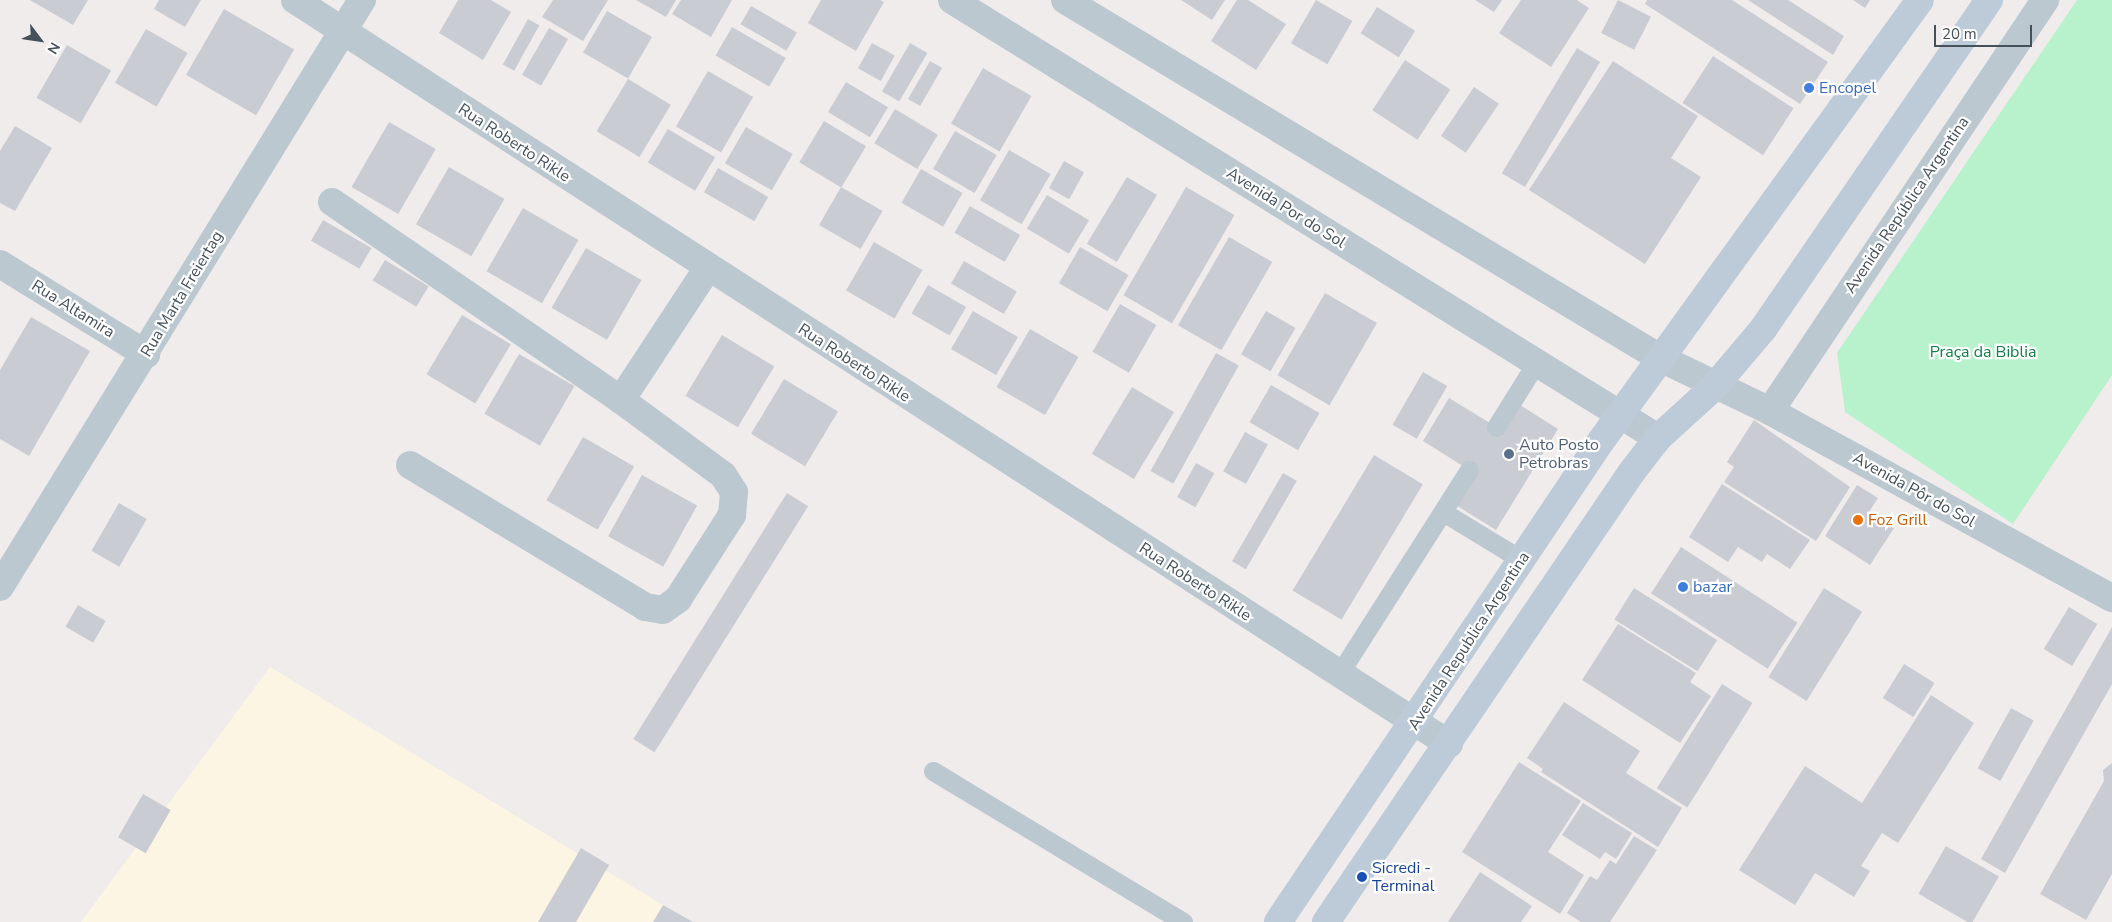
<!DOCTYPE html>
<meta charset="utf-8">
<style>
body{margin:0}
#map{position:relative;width:2112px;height:922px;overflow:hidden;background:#f0ecec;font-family:"Nunito Sans",sans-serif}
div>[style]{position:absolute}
.commercial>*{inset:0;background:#fdf5e3}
.green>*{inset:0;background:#b7f2cd}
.building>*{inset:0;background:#c9ccd2;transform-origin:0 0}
.service>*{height:19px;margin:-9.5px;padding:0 9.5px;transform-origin:9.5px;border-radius:9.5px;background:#bcc8d0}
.minor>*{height:28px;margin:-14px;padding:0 14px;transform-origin:14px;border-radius:14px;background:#bcc8d0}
.tertiary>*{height:28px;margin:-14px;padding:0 14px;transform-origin:14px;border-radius:14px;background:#bcc8d0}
.secondary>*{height:28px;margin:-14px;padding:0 14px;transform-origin:14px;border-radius:14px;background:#bdcad8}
.dots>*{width:14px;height:14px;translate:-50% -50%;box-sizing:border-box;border:2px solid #fff;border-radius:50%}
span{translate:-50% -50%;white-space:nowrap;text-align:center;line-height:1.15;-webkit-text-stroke:4.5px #fff;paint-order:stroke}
.shop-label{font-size:16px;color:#366cbe}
.left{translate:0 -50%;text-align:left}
.street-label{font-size:16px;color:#44515b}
.park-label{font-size:16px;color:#108147}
.service-label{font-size:16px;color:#4e5e75}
.food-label{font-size:16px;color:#c56008}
.transit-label{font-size:16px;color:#164399}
.north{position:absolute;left:15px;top:15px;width:50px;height:50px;-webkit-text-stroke:4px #fff;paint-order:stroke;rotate:121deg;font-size:14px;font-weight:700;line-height:20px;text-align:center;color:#44515b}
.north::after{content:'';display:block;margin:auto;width:18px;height:22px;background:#44515b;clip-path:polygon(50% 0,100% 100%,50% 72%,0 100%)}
.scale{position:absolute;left:1934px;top:25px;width:98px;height:22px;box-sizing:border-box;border:2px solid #44515b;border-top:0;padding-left:6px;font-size:15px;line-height:18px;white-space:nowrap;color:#44515b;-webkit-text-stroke:4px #fff;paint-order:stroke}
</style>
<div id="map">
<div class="commercial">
<i style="clip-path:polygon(270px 667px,691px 922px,81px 922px)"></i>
</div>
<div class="green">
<i style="clip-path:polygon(2077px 0,2112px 0,2112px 375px,2013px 524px,1845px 412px,1837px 353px)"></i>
</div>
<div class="building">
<i style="clip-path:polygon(30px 0,88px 0,73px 25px)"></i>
<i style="clip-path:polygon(159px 0,201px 0,185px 27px,154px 9px)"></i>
<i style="clip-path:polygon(458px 0,491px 0,511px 12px,483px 60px,439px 33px)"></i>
<i style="clip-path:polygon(553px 0,608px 0,583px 41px,542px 17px)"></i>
<i style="clip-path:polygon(636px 0,676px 0,666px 17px)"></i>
<i style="clip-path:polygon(681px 0,732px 0,711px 37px,672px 14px)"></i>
<i style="clip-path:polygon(821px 0,880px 0,884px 2px,856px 51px,808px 23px)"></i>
<i style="clip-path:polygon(1181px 0,1225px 0,1212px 20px)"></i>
<i style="clip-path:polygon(1237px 0,1248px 0,1286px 24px,1256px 70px,1211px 41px)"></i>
<i style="left:1316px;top:0;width:42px;height:50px;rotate:30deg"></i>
<i style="clip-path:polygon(1475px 0,1502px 0,1494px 12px)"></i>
<i style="clip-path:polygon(1521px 0,1577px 0,1589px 8px,1551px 67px,1499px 33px)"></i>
<i style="left:1618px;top:0;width:37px;height:37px;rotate:27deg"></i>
<i style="clip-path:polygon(1647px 0,1732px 0,1828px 62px,1800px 104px,1645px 4px)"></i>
<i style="clip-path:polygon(1748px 0,1788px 0,1844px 36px,1833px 55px)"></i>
<i style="clip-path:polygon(1853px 0,1870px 0,1865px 8px)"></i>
<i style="left:751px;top:6px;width:53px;height:21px;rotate:30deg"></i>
<i style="left:1377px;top:7px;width:45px;height:31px;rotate:32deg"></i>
<i style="left:224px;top:9px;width:81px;height:76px;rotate:30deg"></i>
<i style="left:607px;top:11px;width:52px;height:48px;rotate:30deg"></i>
<i style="left:528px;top:19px;width:13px;height:52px;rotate:29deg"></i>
<i style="left:732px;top:27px;width:62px;height:33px;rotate:30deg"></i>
<i style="left:549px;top:28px;width:22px;height:54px;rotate:30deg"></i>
<i style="left:146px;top:29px;width:48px;height:62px;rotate:30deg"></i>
<i style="left:872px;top:43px;width:26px;height:29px;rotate:29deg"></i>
<i style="left:910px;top:43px;width:20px;height:56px;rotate:30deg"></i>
<i style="left:67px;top:45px;width:51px;height:61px;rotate:30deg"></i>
<i style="left:1577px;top:48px;width:27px;height:146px;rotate:31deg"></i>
<i style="left:1713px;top:56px;width:96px;height:56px;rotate:33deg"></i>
<i style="left:1405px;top:60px;width:54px;height:60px;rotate:33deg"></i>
<i style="left:930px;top:61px;width:14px;height:44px;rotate:30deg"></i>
<i style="clip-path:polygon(1613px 61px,1698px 116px,1671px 158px,1701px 177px,1645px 264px,1529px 190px)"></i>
<i style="left:983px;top:68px;width:56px;height:64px;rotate:30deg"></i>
<i style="left:708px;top:71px;width:52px;height:64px;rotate:30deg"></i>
<i style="left:628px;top:79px;width:50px;height:61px;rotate:31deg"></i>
<i style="left:846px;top:82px;width:49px;height:35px;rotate:31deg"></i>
<i style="left:1474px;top:87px;width:30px;height:59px;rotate:34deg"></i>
<i style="left:895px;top:109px;width:50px;height:40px;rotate:31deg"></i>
<i style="left:824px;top:121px;width:49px;height:48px;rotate:31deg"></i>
<i style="left:389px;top:122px;width:54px;height:75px;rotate:30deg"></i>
<i style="clip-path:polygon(15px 126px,52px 148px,15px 211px,0 203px,0 151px)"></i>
<i style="left:746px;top:127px;width:54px;height:42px;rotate:30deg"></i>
<i style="left:668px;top:129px;width:55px;height:39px;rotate:31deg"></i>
<i style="left:955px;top:131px;width:48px;height:44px;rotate:30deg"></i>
<i style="left:1009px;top:150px;width:48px;height:58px;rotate:30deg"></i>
<i style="left:1064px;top:161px;width:23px;height:31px;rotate:29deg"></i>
<i style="left:449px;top:167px;width:64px;height:66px;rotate:30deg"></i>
<i style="left:718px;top:168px;width:58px;height:28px;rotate:30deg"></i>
<i style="left:921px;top:169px;width:48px;height:39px;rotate:30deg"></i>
<i style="left:1127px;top:177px;width:35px;height:78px;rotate:31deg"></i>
<i style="left:841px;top:187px;width:48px;height:44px;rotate:30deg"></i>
<i style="left:1186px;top:187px;width:56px;height:125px;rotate:30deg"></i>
<i style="left:1047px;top:195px;width:49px;height:39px;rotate:31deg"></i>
<i style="left:970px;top:206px;width:58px;height:31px;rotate:30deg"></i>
<i style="left:523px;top:208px;width:64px;height:73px;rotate:30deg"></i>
<i style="left:323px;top:220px;width:56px;height:24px;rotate:30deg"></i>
<i style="left:1229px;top:237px;width:50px;height:102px;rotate:30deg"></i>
<i style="left:874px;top:242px;width:56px;height:56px;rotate:30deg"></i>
<i style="left:1080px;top:247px;width:56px;height:42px;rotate:30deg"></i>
<i style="left:586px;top:248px;width:64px;height:69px;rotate:30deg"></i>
<i style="left:385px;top:260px;width:51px;height:24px;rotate:31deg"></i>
<i style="left:964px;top:261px;width:61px;height:26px;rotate:30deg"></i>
<i style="left:928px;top:285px;width:44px;height:33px;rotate:30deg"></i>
<i style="left:1325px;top:293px;width:60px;height:95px;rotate:30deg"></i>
<i style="left:1120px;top:304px;width:42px;height:55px;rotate:30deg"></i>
<i style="left:973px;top:311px;width:52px;height:44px;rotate:30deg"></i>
<i style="left:1266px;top:311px;width:34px;height:50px;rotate:30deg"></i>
<i style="left:462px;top:315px;width:57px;height:69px;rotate:31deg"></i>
<i style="clip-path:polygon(31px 317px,90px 351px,29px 456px,0 439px,0 370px)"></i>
<i style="left:1030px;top:329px;width:56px;height:67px;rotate:30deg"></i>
<i style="left:722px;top:335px;width:61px;height:71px;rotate:31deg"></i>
<i style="left:1216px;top:353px;width:26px;height:135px;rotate:29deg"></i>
<i style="left:519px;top:354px;width:64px;height:69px;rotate:30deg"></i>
<i style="left:1423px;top:372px;width:28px;height:61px;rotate:30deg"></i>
<i style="left:784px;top:379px;width:63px;height:64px;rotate:31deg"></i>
<i style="left:1271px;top:385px;width:56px;height:43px;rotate:30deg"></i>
<i style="left:1132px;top:387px;width:49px;height:78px;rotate:31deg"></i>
<i style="clip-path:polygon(1449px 398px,1503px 431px,1520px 405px,1558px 429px,1496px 530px,1454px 504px,1474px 473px,1423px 441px)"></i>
<i style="clip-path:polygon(1754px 420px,1850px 487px,1816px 541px,1724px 482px,1734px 467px,1727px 462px)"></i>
<i style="left:1245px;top:432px;width:26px;height:45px;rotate:29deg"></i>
<i style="left:583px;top:437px;width:59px;height:73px;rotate:30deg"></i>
<i style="left:1374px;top:455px;width:57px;height:158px;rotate:31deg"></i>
<i style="left:1196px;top:463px;width:21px;height:39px;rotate:29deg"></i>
<i style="left:1283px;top:473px;width:16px;height:102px;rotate:30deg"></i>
<i style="left:642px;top:475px;width:63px;height:70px;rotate:29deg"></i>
<i style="clip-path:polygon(1722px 484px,1810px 540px,1790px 569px,1767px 554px,1762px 562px,1738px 547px,1728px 562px,1689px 537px)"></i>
<i style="clip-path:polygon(1857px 485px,1878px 498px,1869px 512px,1894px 528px,1870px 565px,1825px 536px)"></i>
<i style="left:787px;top:493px;width:25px;height:290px;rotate:32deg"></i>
<i style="left:119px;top:503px;width:32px;height:55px;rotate:30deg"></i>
<i style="left:1681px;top:547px;width:139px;height:55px;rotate:33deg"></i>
<i style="left:1634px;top:588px;width:98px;height:37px;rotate:32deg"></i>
<i style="left:1824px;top:588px;width:45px;height:105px;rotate:32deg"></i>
<i style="left:78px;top:605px;width:32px;height:25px;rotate:30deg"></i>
<i style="left:2069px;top:607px;width:33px;height:49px;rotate:31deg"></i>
<i style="clip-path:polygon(1618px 624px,1696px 673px,1690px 682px,1711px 696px,1680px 743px,1582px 680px)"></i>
<i style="clip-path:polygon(2112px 627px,2112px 684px,2005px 873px,1981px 859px)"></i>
<i style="left:1904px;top:664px;width:36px;height:40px;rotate:32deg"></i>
<i style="left:1722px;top:684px;width:36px;height:123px;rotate:32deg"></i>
<i style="clip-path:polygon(1931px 695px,1974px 723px,1898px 843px,1882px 833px,1861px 866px,1870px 871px,1854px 897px,1815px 873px,1795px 905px,1739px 870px,1805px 766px,1862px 803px)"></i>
<i style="clip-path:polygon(1564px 702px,1640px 751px,1626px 773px,1682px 808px,1658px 847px,1541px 772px,1543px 769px,1527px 758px)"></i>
<i style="left:2011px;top:708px;width:26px;height:69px;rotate:29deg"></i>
<i style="clip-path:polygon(1519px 762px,1581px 801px,1548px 852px,1584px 875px,1560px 914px,1462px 852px)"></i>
<i style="clip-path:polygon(2112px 763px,2112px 874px,2086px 920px,2040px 894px,2104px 781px,2103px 770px)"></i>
<i style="left:143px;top:794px;width:32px;height:50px;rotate:30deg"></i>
<i style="clip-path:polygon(1583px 803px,1632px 833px,1616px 859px,1605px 852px,1600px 859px,1562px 835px)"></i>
<i style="clip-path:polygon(1634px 836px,1657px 850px,1610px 922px,1581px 922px,1567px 913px,1590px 876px,1597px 880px,1610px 860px,1616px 864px)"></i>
<i style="left:1946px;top:846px;width:61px;height:55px;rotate:30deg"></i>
<i style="clip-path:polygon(581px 848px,609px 865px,576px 922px,538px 922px)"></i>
<i style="clip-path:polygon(1480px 872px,1532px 906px,1521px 922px,1448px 922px)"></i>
<i style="clip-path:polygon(663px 905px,693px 922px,653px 922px)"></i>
</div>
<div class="service">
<i style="left:1496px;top:427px;width:75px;rotate:-58deg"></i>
<i style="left:1443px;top:512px;width:92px;rotate:31.3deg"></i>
<i style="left:1339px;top:674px;width:242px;rotate:-57.5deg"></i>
<i style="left:933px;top:771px;width:292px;rotate:31.1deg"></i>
</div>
<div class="minor">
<i style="left:295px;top:0;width:1373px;rotate:32.81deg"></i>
<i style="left:332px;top:202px;width:350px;rotate:34.4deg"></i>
<i style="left:0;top:264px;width:172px;rotate:31.7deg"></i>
<i style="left:1770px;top:411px;width:495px;rotate:-56.2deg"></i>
<i style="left:410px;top:465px;width:275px;rotate:31.1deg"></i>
<i style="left:645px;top:607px;width:18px;rotate:9deg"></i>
<i style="left:663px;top:610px;width:19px;rotate:-36deg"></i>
<i style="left:678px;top:599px;width:100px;rotate:-57.3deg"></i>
<i style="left:732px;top:515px;width:23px;rotate:-85deg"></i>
<i style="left:734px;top:492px;width:20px;rotate:-123deg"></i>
<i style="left:723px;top:475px;width:127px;rotate:-143.7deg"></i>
<i style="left:621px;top:400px;width:157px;rotate:-56.7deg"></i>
<i style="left:0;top:587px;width:690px;rotate:-58.34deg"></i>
</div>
<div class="tertiary">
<i style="left:952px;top:0;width:831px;rotate:31.82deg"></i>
<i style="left:1065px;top:0;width:694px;rotate:31.03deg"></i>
<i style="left:1660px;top:358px;width:122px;rotate:25.7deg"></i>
<i style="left:1770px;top:411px;width:390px;rotate:28.7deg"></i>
</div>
<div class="secondary">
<i style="left:1278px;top:922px;width:579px;rotate:-56.12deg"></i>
<i style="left:1601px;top:441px;width:544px;rotate:-54.12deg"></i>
<i style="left:1326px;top:922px;width:543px;rotate:-55.81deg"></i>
<i style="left:1631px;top:473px;width:44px;rotate:-52.4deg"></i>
<i style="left:1658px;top:438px;width:76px;rotate:-42.3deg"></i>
<i style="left:1714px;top:387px;width:76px;rotate:-49.8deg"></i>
<i style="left:1763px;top:329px;width:399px;rotate:-55.5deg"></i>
</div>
<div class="dots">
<i style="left:1809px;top:88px;background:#3f7fe0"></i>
<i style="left:1509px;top:454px;background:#5c6f8a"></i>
<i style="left:1858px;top:520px;background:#e8710a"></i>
<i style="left:1683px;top:587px;background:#3f7fe0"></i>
<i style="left:1362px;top:877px;background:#1a4fb4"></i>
</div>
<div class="shop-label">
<span class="left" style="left:1819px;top:88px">Encopel</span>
<span class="left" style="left:1693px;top:587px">bazar</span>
</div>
<div class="street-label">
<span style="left:514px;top:143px;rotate:33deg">Rua Roberto Rikle</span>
<span style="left:1907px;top:205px;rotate:-56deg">Avenida República Argentina</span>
<span style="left:1286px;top:208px;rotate:32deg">Avenida Por do Sol</span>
<span style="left:182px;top:294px;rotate:-59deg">Rua Marta Freiertag</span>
<span style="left:73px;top:309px;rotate:32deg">Rua Altamira</span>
<span style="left:854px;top:363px;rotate:33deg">Rua Roberto Rikle</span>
<span style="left:1914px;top:490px;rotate:29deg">Avenida Pôr do Sol</span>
<span style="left:1195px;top:582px;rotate:33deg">Rua Roberto Rikle</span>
<span style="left:1469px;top:641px;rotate:-57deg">Avenida Republica Argentina</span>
</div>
<div class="park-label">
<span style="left:1983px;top:352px">Praça da Biblia</span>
</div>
<div class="service-label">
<span class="left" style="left:1519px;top:454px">Auto Posto<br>Petrobras</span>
</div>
<div class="food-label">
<span class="left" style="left:1868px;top:520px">Foz Grill</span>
</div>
<div class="transit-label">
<span class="left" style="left:1372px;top:877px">Sicredi -<br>Terminal</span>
</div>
<div class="north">N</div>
<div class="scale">20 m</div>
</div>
